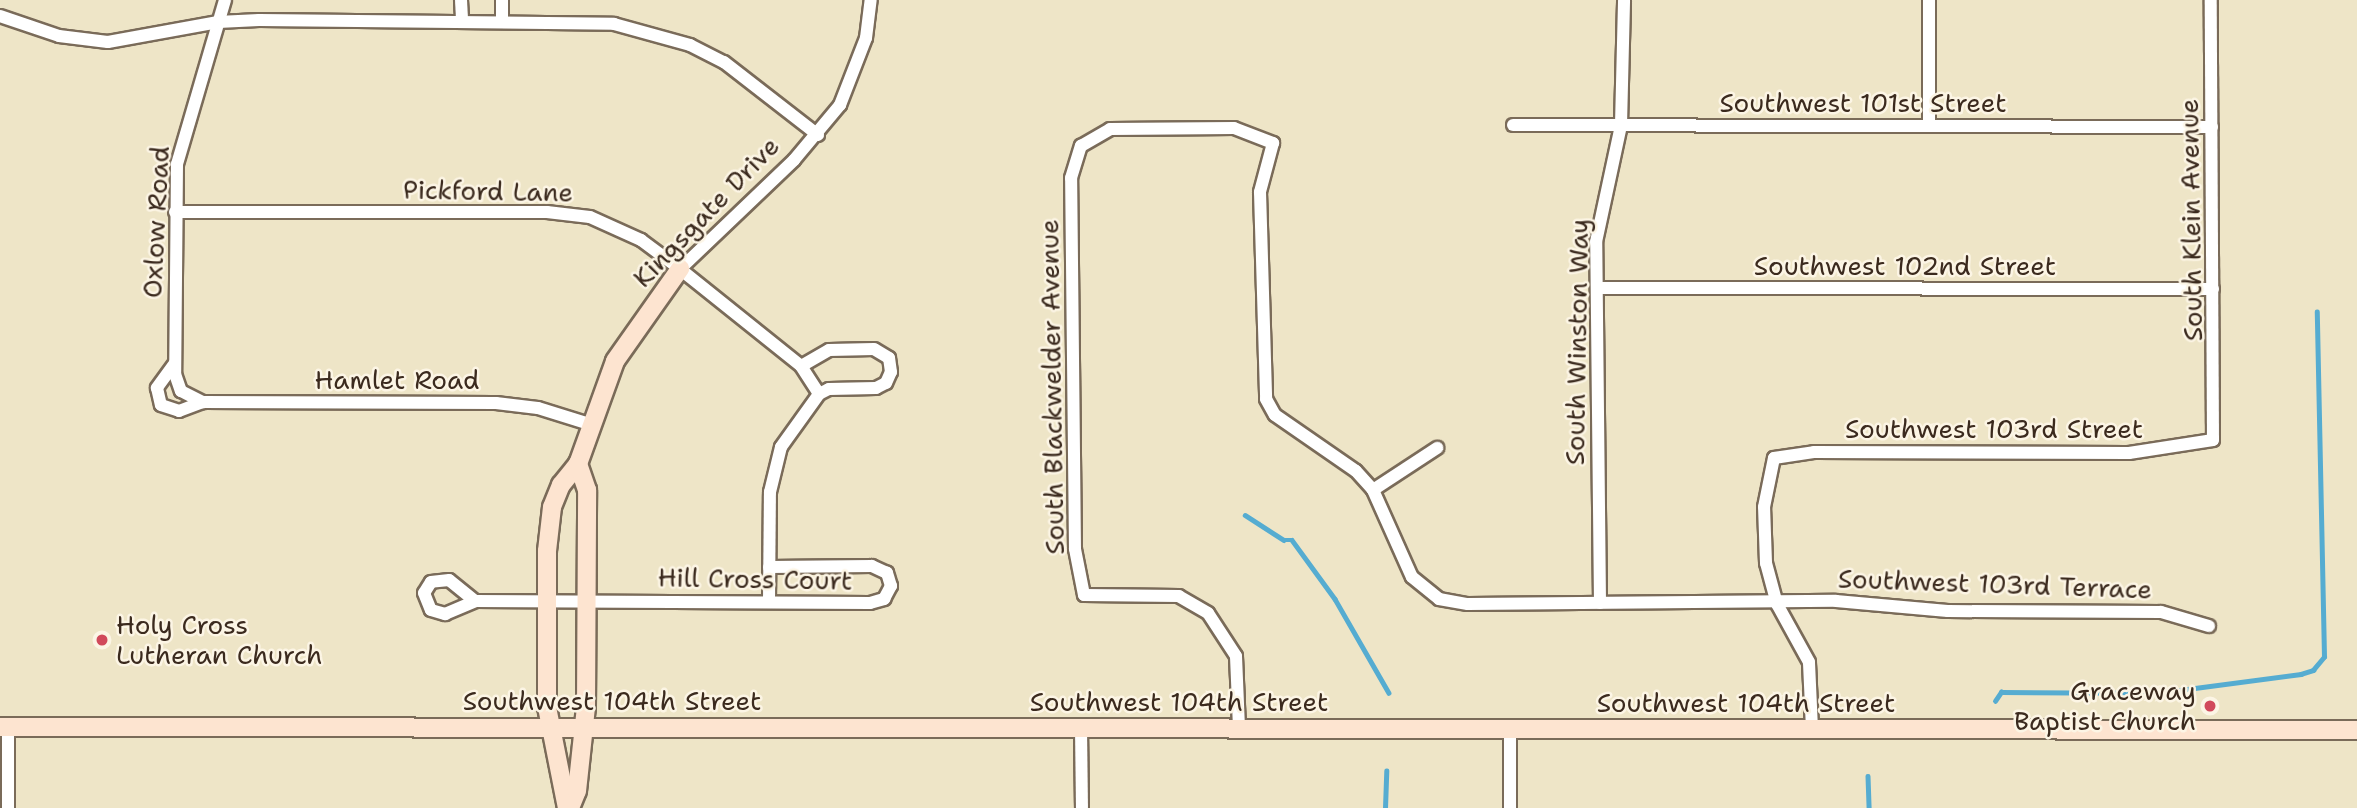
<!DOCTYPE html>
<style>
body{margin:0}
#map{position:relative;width:2357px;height:808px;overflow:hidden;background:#eee5c7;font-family:"Shantell Sans",sans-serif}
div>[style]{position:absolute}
.stream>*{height:4.5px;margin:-2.25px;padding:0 2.25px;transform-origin:2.25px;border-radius:2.25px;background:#55acd1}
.roads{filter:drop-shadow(2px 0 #7a6b59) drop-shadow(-2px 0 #7a6b59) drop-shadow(0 2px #7a6b59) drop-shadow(0 -2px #7a6b59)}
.street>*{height:12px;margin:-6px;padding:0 6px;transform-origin:6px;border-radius:6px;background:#fff}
.secondary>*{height:18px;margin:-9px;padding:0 9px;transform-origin:9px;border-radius:9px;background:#fde4d0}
.dots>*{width:19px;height:19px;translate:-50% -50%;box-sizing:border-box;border:4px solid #fcf5e5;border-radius:50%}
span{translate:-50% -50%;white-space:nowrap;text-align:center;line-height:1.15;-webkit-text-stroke:5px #fcf5e5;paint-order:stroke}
.street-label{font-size:26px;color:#3b2a1e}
.poi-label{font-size:26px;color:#3b2a1e}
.left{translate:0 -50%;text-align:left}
.right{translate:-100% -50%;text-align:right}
</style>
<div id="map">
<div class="stream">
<i style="left:1245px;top:515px;width:46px;rotate:32.7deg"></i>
<i style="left:1284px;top:540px;width:8px"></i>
<i style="left:1292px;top:540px;width:73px;rotate:53.9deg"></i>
<i style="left:1335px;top:599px;width:108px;rotate:60.1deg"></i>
<i style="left:1995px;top:701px;width:11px;rotate:-56deg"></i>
<i style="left:2001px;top:692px;width:156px;rotate:0.4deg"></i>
<i style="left:2157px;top:693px;width:145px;rotate:-7.5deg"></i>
<i style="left:2301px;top:674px;width:13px;rotate:-18deg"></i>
<i style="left:2313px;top:670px;width:17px;rotate:-50deg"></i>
<i style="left:2324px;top:657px;width:345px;rotate:-91.2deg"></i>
<i style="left:1868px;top:776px;width:32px;rotate:88deg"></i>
<i style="left:1385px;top:808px;width:37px;rotate:-88deg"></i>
</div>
<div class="roads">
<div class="street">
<i style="left:225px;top:0;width:171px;rotate:106.3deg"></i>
<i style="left:177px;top:164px;width:210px;rotate:90.5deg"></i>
<i style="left:175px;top:374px;width:18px;rotate:71deg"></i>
<i style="left:181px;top:391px;width:25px;rotate:27deg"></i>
<i style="left:203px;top:402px;width:293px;rotate:0.2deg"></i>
<i style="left:496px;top:403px;width:42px;rotate:6.8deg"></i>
<i style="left:538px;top:408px;width:53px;rotate:17.4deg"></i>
<i style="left:461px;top:0;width:19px;rotate:87deg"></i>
<i style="left:1929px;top:0;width:126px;rotate:90deg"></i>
<i style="left:0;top:16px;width:62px;rotate:18.7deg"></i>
<i style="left:59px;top:36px;width:49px;rotate:7deg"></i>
<i style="left:108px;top:42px;width:112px;rotate:-10.3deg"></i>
<i style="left:218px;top:22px;width:41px;rotate:-2.8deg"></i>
<i style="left:259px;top:20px;width:355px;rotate:0.6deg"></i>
<i style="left:614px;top:24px;width:79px;rotate:15.4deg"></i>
<i style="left:690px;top:45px;width:38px;rotate:27deg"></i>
<i style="left:724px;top:62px;width:119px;rotate:37.8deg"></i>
<i style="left:502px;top:19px;width:19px;rotate:-90deg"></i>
<i style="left:1513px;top:125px;width:699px;rotate:0.16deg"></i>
<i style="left:175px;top:212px;width:372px"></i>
<i style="left:547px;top:212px;width:43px;rotate:6.6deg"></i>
<i style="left:590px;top:217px;width:56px;rotate:24.3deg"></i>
<i style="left:641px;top:240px;width:49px;rotate:36.6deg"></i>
<i style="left:680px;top:269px;width:155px;rotate:38.7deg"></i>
<i style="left:801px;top:366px;width:33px;rotate:57deg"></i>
<i style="left:680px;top:269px;width:158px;rotate:-43.7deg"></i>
<i style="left:794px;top:160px;width:72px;rotate:-50.1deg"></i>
<i style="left:840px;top:105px;width:72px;rotate:-68.8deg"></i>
<i style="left:866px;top:38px;width:38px;rotate:-83deg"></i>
<i style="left:1597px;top:288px;width:616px;rotate:0.09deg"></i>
<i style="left:175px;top:363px;width:31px;rotate:126deg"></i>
<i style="left:157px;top:388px;width:17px;rotate:77deg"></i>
<i style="left:161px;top:405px;width:19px;rotate:18deg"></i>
<i style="left:179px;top:411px;width:25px;rotate:-21deg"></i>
<i style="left:1373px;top:490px;width:77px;rotate:-33.3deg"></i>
<i style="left:769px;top:600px;width:108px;rotate:-89.5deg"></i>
<i style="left:770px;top:492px;width:46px;rotate:-76.3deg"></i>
<i style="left:781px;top:447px;width:65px;rotate:-54.4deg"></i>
<i style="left:819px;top:394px;width:11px;rotate:-27deg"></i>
<i style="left:829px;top:389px;width:47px;rotate:-1.2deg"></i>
<i style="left:876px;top:388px;width:11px;rotate:-27deg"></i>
<i style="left:886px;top:383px;width:12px;rotate:-66deg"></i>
<i style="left:891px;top:372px;width:14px;rotate:-98deg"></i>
<i style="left:889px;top:358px;width:17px;rotate:-149deg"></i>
<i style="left:874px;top:349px;width:45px;rotate:178.7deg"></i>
<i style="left:829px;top:350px;width:32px;rotate:150deg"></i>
<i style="left:475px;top:601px;width:33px;rotate:-141deg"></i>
<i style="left:449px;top:580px;width:18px;rotate:174deg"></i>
<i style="left:431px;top:582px;width:13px;rotate:122deg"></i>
<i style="left:424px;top:593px;width:18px;rotate:68deg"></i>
<i style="left:431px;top:610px;width:15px;rotate:16deg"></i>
<i style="left:445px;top:614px;width:33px;rotate:-23deg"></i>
<i style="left:475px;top:601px;width:395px;rotate:0.3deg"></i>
<i style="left:870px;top:603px;width:15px;rotate:-16deg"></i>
<i style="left:884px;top:599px;width:15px;rotate:-62deg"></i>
<i style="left:891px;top:586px;width:14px;rotate:-107deg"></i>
<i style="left:887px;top:573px;width:17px;rotate:-155deg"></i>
<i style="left:872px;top:566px;width:103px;rotate:179.4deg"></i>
<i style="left:1600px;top:603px;width:361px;rotate:-90.6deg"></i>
<i style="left:1596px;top:242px;width:120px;rotate:-77.9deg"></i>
<i style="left:1621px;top:125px;width:125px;rotate:-88.6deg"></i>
<i style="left:1081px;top:728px;width:80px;rotate:89.3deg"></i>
<i style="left:1239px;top:728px;width:72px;rotate:-92.4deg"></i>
<i style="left:1236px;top:656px;width:51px;rotate:-123.1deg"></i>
<i style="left:1208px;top:613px;width:34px;rotate:-150deg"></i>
<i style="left:1179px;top:596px;width:95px;rotate:-179.4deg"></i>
<i style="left:1084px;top:595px;width:47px;rotate:-101.1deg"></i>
<i style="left:1075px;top:549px;width:371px;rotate:-90.6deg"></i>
<i style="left:1071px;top:178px;width:34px;rotate:-73deg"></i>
<i style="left:1081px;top:146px;width:34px;rotate:-30deg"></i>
<i style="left:1110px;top:129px;width:124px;rotate:-0.5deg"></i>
<i style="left:1234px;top:128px;width:42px;rotate:21deg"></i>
<i style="left:1273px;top:143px;width:51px;rotate:104.9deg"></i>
<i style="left:1260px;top:192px;width:207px;rotate:88.3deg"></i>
<i style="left:1266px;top:399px;width:18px;rotate:61deg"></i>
<i style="left:1275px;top:415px;width:98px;rotate:34.7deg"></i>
<i style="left:1356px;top:471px;width:25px;rotate:48deg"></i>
<i style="left:1373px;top:490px;width:95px;rotate:65.9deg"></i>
<i style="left:1412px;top:577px;width:35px;rotate:39deg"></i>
<i style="left:1439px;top:599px;width:29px;rotate:10deg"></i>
<i style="left:1468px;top:604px;width:368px;rotate:-0.5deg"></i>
<i style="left:1836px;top:601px;width:112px;rotate:5.1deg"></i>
<i style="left:1948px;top:611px;width:213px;rotate:0.3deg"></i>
<i style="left:2161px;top:612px;width:50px;rotate:16.3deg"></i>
<i style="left:1510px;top:729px;width:79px;rotate:90deg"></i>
<i style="left:1812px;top:729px;width:67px;rotate:-92.6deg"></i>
<i style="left:1809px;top:662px;width:66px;rotate:-118.9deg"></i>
<i style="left:1777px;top:604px;width:42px;rotate:-105deg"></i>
<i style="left:1766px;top:563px;width:56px;rotate:-92deg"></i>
<i style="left:1764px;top:507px;width:50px;rotate:-78.5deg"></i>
<i style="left:1774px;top:458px;width:40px;rotate:-8.5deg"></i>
<i style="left:1814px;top:452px;width:315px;rotate:0.2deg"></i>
<i style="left:2129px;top:453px;width:85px;rotate:-8.8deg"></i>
<i style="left:2213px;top:440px;width:440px;rotate:-90.3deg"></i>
<i style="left:8px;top:808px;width:81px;rotate:-90deg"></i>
</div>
<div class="secondary">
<i style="left:0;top:727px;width:2357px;rotate:0.07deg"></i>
<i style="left:567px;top:808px;width:103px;rotate:-101.2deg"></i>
<i style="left:547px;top:707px;width:156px;rotate:-90deg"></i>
<i style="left:547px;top:551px;width:44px;rotate:-83.5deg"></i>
<i style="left:552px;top:507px;width:24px;rotate:-68deg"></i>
<i style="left:561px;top:485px;width:27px;rotate:-51deg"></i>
<i style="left:578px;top:464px;width:109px;rotate:-70.2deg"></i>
<i style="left:615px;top:361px;width:113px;rotate:-54.8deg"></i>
<i style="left:570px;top:808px;width:18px;rotate:-68deg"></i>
<i style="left:577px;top:791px;width:84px;rotate:-83.9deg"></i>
<i style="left:586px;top:707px;width:217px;rotate:-89.7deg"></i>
<i style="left:587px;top:490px;width:28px;rotate:-109deg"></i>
</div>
</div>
<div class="dots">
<i style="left:102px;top:640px;background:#d1495b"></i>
<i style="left:2210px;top:706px;background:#d1495b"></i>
</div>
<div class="street-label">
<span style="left:1863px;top:103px">Southwest 101st Street</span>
<span style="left:488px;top:191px;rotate:1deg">Pickford Lane</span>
<span style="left:706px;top:212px;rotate:-46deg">Kingsgate Drive</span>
<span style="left:2191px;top:220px;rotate:-91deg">South Klein Avenue</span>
<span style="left:156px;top:222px;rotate:-87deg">Oxlow Road</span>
<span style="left:1905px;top:266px">Southwest 102nd Street</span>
<span style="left:1577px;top:342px;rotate:-89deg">South Winston Way</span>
<span style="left:397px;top:380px">Hamlet Road</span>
<span style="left:1052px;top:387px;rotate:-91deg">South Blackwelder Avenue</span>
<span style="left:1994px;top:429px">Southwest 103rd Street</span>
<span style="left:755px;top:579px;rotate:1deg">Hill Cross Court</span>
<span style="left:1995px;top:584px;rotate:2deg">Southwest 103rd Terrace</span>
<span style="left:612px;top:701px">Southwest 104th Street</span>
<span style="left:1179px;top:702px">Southwest 104th Street</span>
<span style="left:1746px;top:703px">Southwest 104th Street</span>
</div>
<div class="poi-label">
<span class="left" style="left:116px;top:640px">Holy Cross<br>Lutheran Church</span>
<span class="right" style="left:2196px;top:706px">Graceway<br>Baptist Church</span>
</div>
</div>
